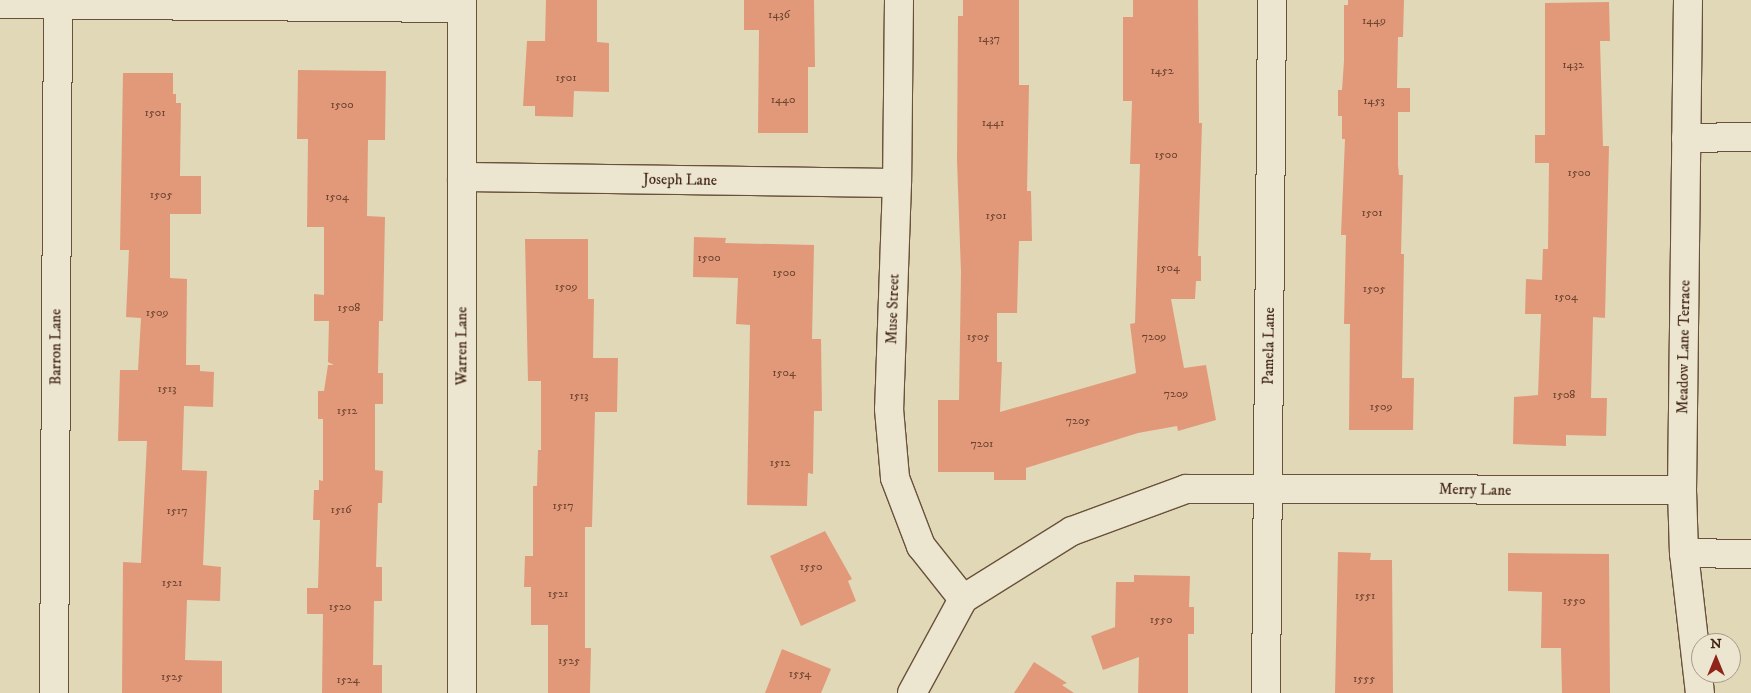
<!DOCTYPE html>
<style>
body{margin:0}
#map{position:relative;width:1751px;height:693px;overflow:hidden;background:#e1d8b7;font-family:"IM FELL DW Pica",serif}
div>[style]{position:absolute}
.building>*{inset:0;background:#e2997a}
.roads{filter:drop-shadow(1px 0 #69513b) drop-shadow(-1px 0 #69513b) drop-shadow(0 1px #69513b) drop-shadow(0 -1px #69513b)}
.minor>*{height:28px;margin:-14px;padding:0 14px;transform-origin:14px;border-radius:14px;background:#ece6d0}
span{translate:-50% -50%;white-space:nowrap;text-align:center;line-height:1.15;-webkit-text-stroke:5px #ece6d0;paint-order:stroke}
.number-label{font-size:12px;color:#69412c}
.number-label span{-webkit-text-stroke-width:0}
.street-label{font-size:15px;color:#412412}
.north{position:absolute;left:1691px;top:633px;width:50px;height:50px;box-sizing:border-box;background:#ece6d0;border:1px solid #a89884;border-radius:50%;rotate:0deg;font-size:14px;font-weight:700;line-height:20px;text-align:center;color:#412412}
.north::after{content:'';display:block;margin:auto;width:18px;height:22px;background:#8f2418;clip-path:polygon(50% 0,100% 100%,50% 72%,0 100%)}
</style>
<div id="map">
<div class="building">
<i style="clip-path:polygon(546px 0,597px 0,597px 42px,609px 43px,609px 92px,574px 91px,573px 117px,535px 116px,535px 106px,523px 106px,527px 41px,545px 41px)"></i>
<i style="clip-path:polygon(744px 0,814px 0,815px 67px,808px 67px,808px 133px,758px 133px,759px 30px,744px 30px)"></i>
<i style="clip-path:polygon(963px 0,1019px 0,1019px 85px,1029px 85px,1027px 191px,1031px 191px,1032px 241px,1019px 241px,1017px 313px,997px 313px,997px 362px,1002px 362px,1000px 412px,1136px 373px,1130px 324px,1135px 323px,1140px 164px,1130px 164px,1132px 101px,1123px 101px,1123px 17px,1133px 17px,1133px 0,1198px 0,1199px 123px,1202px 123px,1198px 256px,1201px 256px,1201px 281px,1196px 281px,1195px 299px,1171px 299px,1184px 368px,1206px 365px,1216px 420px,1178px 431px,1177px 426px,1138px 433px,1026px 468px,1026px 480px,994px 480px,994px 472px,938px 472px,938px 400px,959px 400px,961px 273px,957px 160px,958px 16px,963px 16px)"></i>
<i style="clip-path:polygon(1348px 0,1404px 0,1403px 37px,1398px 37px,1397px 88px,1410px 88px,1410px 112px,1398px 112px,1398px 165px,1399px 175px,1403px 175px,1401px 254px,1404px 254px,1402px 378px,1414px 378px,1413px 430px,1349px 430px,1350px 324px,1344px 324px,1346px 235px,1341px 235px,1345px 139px,1342px 139px,1342px 116px,1338px 116px,1338px 90px,1342px 90px,1344px 61px,1344px 5px,1348px 5px)"></i>
<i style="clip-path:polygon(1609px 2px,1610px 41px,1600px 41px,1603px 146px,1609px 146px,1605px 318px,1593px 317px,1591px 398px,1607px 398px,1606px 436px,1566px 435px,1566px 446px,1513px 444px,1514px 397px,1538px 395px,1541px 314px,1525px 314px,1526px 279px,1542px 280px,1543px 249px,1548px 249px,1549px 163px,1535px 163px,1535px 135px,1545px 135px,1545px 3px)"></i>
<i style="clip-path:polygon(298px 70px,386px 71px,385px 140px,368px 140px,367px 216px,385px 217px,383px 321px,379px 321px,378px 373px,383px 373px,383px 404px,375px 404px,375px 470px,383px 471px,382px 503px,378px 503px,376px 567px,382px 567px,382px 601px,374px 601px,373px 665px,382px 665px,382px 693px,322px 693px,323px 614px,307px 614px,307px 588px,318px 588px,320px 520px,313px 520px,314px 490px,319px 490px,319px 480px,323px 481px,323px 419px,318px 419px,318px 391px,324px 391px,328px 365px,334px 365px,328px 362px,329px 321px,314px 321px,314px 294px,324px 295px,324px 227px,307px 227px,308px 139px,297px 139px)"></i>
<i style="clip-path:polygon(123px 73px,173px 73px,173px 94px,176px 94px,176px 103px,181px 103px,180px 176px,201px 176px,201px 214px,170px 214px,170px 278px,187px 279px,186px 365px,200px 365px,200px 371px,214px 372px,213px 407px,184px 406px,182px 470px,207px 471px,203px 565px,221px 567px,220px 601px,187px 600px,185px 660px,222px 661px,222px 693px,122px 693px,123px 562px,141px 563px,147px 441px,118px 441px,120px 370px,138px 370px,141px 318px,126px 317px,129px 250px,120px 250px)"></i>
<i style="clip-path:polygon(694px 237px,726px 238px,725px 243px,814px 245px,812px 339px,821px 339px,822px 411px,814px 411px,813px 474px,808px 473px,807px 506px,747px 505px,750px 325px,736px 324px,738px 278px,693px 277px)"></i>
<i style="clip-path:polygon(525px 239px,588px 239px,588px 299px,594px 299px,593px 358px,618px 358px,617px 412px,595px 412px,592px 527px,585px 527px,585px 648px,591px 648px,590px 693px,548px 693px,548px 625px,531px 625px,531px 587px,524px 587px,525px 556px,533px 556px,533px 486px,537px 486px,538px 450px,541px 450px,541px 381px,528px 381px)"></i>
<i style="clip-path:polygon(825px 531px,852px 579px,848px 581px,856px 601px,801px 626px,770px 556px)"></i>
<i style="clip-path:polygon(1338px 552px,1371px 553px,1370px 560px,1392px 560px,1393px 693px,1335px 693px)"></i>
<i style="clip-path:polygon(1508px 553px,1609px 554px,1610px 693px,1562px 693px,1561px 648px,1541px 648px,1542px 592px,1508px 591px)"></i>
<i style="clip-path:polygon(1134px 575px,1190px 576px,1189px 607px,1194px 607px,1194px 634px,1188px 634px,1188px 693px,1138px 693px,1139px 657px,1103px 670px,1091px 636px,1115px 627px,1116px 582px,1134px 582px)"></i>
<i style="clip-path:polygon(782px 649px,831px 669px,821px 693px,765px 693px)"></i>
<i style="clip-path:polygon(1034px 662px,1067px 683px,1062px 685px,1074px 693px,1014px 693px)"></i>
</div>
<div class="roads">
<div class="minor">
<i style="left:899px;top:0;width:183px;rotate:90.6deg"></i>
<i style="left:897px;top:183px;width:226px;rotate:92deg"></i>
<i style="left:889px;top:409px;width:69px;rotate:85deg"></i>
<i style="left:895px;top:478px;width:73px;rotate:69.1deg"></i>
<i style="left:921px;top:546px;width:68px;rotate:51.6deg"></i>
<i style="left:1688px;top:0;width:490px;rotate:90.7deg"></i>
<i style="left:1682px;top:490px;width:63px;rotate:88.2deg"></i>
<i style="left:1684px;top:553px;width:141px;rotate:83.5deg"></i>
<i style="left:0;top:4px;width:462px;rotate:0.5deg"></i>
<i style="left:1686px;top:138px;width:65px;rotate:-0.9deg"></i>
<i style="left:462px;top:177px;width:435px;rotate:0.8deg"></i>
<i style="left:1684px;top:553px;width:67px;rotate:0.9deg"></i>
<i style="left:54px;top:693px;width:693px;rotate:-89.67deg"></i>
<i style="left:462px;top:693px;width:693px;rotate:-90deg"></i>
<i style="left:912px;top:693px;width:107px;rotate:-61.5deg"></i>
<i style="left:963px;top:599px;width:128px;rotate:-32deg"></i>
<i style="left:1072px;top:531px;width:121px;rotate:-20.2deg"></i>
<i style="left:1186px;top:489px;width:496px;rotate:0.1deg"></i>
<i style="left:1266px;top:693px;width:693px;rotate:-89.5deg"></i>
</div>
</div>
<div class="number-label">
<span style="left:779px;top:15px">1436</span>
<span style="left:1374px;top:21px">1449</span>
<span style="left:989px;top:39px">1437</span>
<span style="left:1573px;top:65px">1432</span>
<span style="left:1162px;top:71px">1452</span>
<span style="left:566px;top:78px">1501</span>
<span style="left:783px;top:100px">1440</span>
<span style="left:1374px;top:101px">1453</span>
<span style="left:342px;top:105px">1500</span>
<span style="left:155px;top:113px">1501</span>
<span style="left:993px;top:123px">1441</span>
<span style="left:1166px;top:155px">1500</span>
<span style="left:1579px;top:173px">1500</span>
<span style="left:161px;top:195px">1505</span>
<span style="left:337px;top:197px">1504</span>
<span style="left:1372px;top:213px">1501</span>
<span style="left:996px;top:216px">1501</span>
<span style="left:709px;top:258px">1500</span>
<span style="left:1168px;top:268px">1504</span>
<span style="left:784px;top:273px">1500</span>
<span style="left:566px;top:287px">1509</span>
<span style="left:1374px;top:289px">1505</span>
<span style="left:1566px;top:297px">1504</span>
<span style="left:349px;top:308px">1508</span>
<span style="left:157px;top:313px">1509</span>
<span style="left:978px;top:337px">1505</span>
<span style="left:1154px;top:337px">7209</span>
<span style="left:784px;top:373px">1504</span>
<span style="left:167px;top:389px">1513</span>
<span style="left:1176px;top:394px">7209</span>
<span style="left:1564px;top:395px">1508</span>
<span style="left:579px;top:396px">1513</span>
<span style="left:1381px;top:407px">1509</span>
<span style="left:347px;top:411px">1512</span>
<span style="left:1078px;top:421px">7205</span>
<span style="left:982px;top:444px">7201</span>
<span style="left:780px;top:463px">1512</span>
<span style="left:563px;top:506px">1517</span>
<span style="left:341px;top:510px">1516</span>
<span style="left:177px;top:511px">1517</span>
<span style="left:811px;top:567px">1550</span>
<span style="left:172px;top:583px">1521</span>
<span style="left:558px;top:594px">1521</span>
<span style="left:1365px;top:596px">1551</span>
<span style="left:1574px;top:601px">1550</span>
<span style="left:340px;top:607px">1520</span>
<span style="left:1161px;top:620px">1550</span>
<span style="left:569px;top:661px">1525</span>
<span style="left:800px;top:674px">1554</span>
<span style="left:172px;top:677px">1525</span>
<span style="left:1364px;top:679px">1555</span>
<span style="left:348px;top:680px">1524</span>
</div>
<div class="street-label">
<span style="left:680px;top:180px;rotate:1deg">Joseph Lane</span>
<span style="left:893px;top:309px;rotate:-88deg">Muse Street</span>
<span style="left:462px;top:346px;rotate:-90deg">Warren Lane</span>
<span style="left:1269px;top:346px;rotate:-89deg">Pamela Lane</span>
<span style="left:56px;top:347px;rotate:-90deg">Barron Lane</span>
<span style="left:1684px;top:347px;rotate:-89deg">Meadow Lane Terrace</span>
<span style="left:1475px;top:490px;rotate:1deg">Merry Lane</span>
</div>
<div class="north">N</div>
</div>
